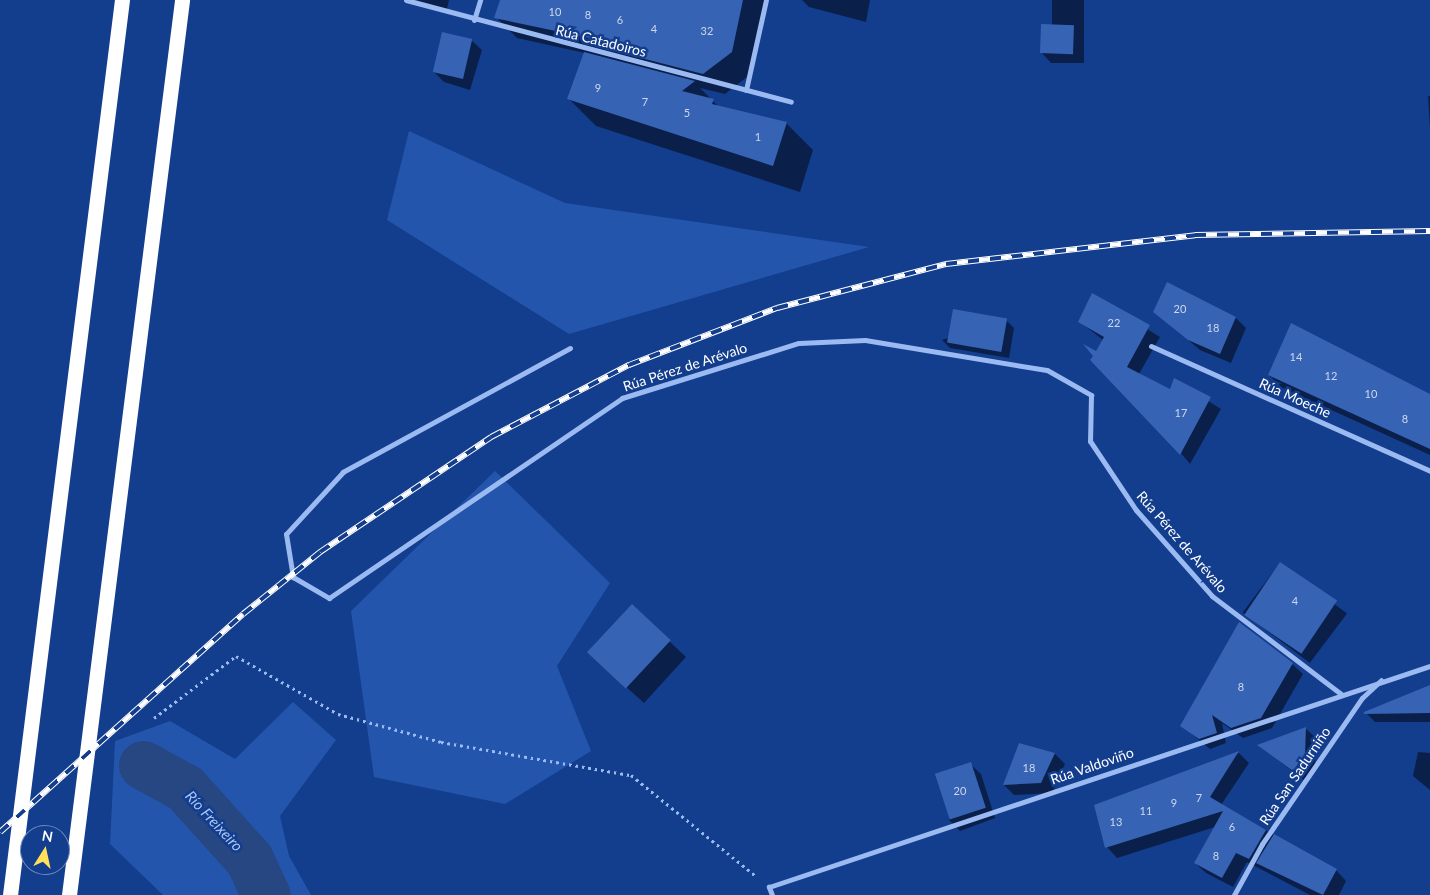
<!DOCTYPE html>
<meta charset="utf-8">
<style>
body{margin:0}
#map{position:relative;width:1430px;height:895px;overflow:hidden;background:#133d8d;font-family:Lato,sans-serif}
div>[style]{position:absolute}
.green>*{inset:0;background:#2455ac}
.shadow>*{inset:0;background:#0007;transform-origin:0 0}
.river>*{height:49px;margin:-24.5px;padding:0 24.5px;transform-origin:24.5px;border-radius:24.5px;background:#274783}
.building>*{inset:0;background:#3663b4;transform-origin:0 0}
.path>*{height:3px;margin-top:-1.5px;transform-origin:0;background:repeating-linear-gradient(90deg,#9bbaf1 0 2.5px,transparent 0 6.5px)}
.street>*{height:5px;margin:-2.5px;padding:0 2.5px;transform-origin:2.5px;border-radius:2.5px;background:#9bbaf1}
.highway>*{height:15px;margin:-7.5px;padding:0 7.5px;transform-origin:7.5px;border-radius:7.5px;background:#fff}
.rail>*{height:5.5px;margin-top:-2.75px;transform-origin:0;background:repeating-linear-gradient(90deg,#133d8d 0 11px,#fff 0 22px);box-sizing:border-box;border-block:1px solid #fff}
span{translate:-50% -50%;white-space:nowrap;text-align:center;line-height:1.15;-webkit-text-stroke:5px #133d8d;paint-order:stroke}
.number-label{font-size:11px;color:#cdd8ec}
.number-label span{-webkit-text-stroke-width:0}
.street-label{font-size:14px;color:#fff}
.water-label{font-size:15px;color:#a7c5f8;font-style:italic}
.north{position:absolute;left:20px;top:825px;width:50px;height:50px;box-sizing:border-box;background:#133d8d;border:1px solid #718bbb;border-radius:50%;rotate:10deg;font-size:14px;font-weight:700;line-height:20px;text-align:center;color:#fff}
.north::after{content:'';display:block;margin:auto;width:18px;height:22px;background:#ffdf5b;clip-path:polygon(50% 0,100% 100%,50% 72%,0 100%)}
</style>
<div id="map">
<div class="green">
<i style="clip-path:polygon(409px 131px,565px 203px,869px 247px,569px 334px,387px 220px)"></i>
<i style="clip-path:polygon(495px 471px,610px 583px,557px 666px,591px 751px,505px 804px,374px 777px,351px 611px)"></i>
<i style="clip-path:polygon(293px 702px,336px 740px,280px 816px,289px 856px,311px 895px,163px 895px,110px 844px,115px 741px,170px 721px,235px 759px)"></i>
</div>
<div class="shadow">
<i style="clip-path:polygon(415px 0,449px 0,447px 9px)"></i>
<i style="clip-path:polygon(501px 0,768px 0,752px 73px,725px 94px,700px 88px,720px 108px,786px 123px,813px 150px,800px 192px,596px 126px,569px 99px,585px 53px,517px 38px,496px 17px)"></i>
<i style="clip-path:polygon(802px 0,870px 0,866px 22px,809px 7px)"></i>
<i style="clip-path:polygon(1052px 0,1084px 0,1084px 63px,1051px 63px,1041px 52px,1052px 26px)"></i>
<i style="clip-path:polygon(471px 40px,482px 50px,470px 90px,444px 82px,433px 71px)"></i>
<i style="clip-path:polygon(1428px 96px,1430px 96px,1430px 128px)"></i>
<i style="clip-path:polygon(1168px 284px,1236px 318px,1246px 328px,1231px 363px,1200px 350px,1155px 312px)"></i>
<i style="clip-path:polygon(1093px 295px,1160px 337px,1139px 374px,1170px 390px,1175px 380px,1221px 409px,1190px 464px,1096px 352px,1103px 340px,1079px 321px)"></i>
<i style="clip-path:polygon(1006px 320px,1014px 328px,1009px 358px,950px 348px,942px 340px)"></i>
<i style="clip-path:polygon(1269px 375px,1430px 396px,1430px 455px,1281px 387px)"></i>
<i style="left:1280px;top:563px;width:84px;height:62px;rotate:37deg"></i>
<i style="clip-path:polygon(632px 606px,686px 657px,644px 703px,605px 668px)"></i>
<i style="clip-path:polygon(1292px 664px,1303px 674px,1272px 728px,1243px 738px,1222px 723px,1226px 743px,1210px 749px,1182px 726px)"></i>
<i style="clip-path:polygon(1430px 686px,1430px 722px,1375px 722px,1366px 713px)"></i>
<i style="clip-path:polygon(1305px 728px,1316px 738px,1315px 765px,1304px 780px,1259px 746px)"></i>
<i style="clip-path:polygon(1020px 745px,1055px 754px,1065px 764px,1052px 793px,1014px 795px,1004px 785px)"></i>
<i style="clip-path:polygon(1418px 752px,1430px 753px,1430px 790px,1413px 776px)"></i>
<i style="clip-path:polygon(1239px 753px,1249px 763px,1221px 805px,1336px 870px,1346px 881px,1339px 895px,1310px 895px,1247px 862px,1233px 887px,1206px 873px,1195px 863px,1215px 827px,1117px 858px,1107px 847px,1096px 805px)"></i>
<i style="clip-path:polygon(970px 764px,981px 774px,995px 818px,960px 831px,949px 820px)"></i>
</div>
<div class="river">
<i style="left:143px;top:765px;width:48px;rotate:28.7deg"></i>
<i style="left:185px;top:788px;width:96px;rotate:48deg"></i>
<i style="left:249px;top:859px;width:40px;rotate:65deg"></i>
</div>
<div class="building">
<i style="clip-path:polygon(500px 0,743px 0,732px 52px,703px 74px,587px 44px,589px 38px,494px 18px)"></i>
<i style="left:1041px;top:24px;width:33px;height:29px;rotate:2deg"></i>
<i style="left:442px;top:32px;width:31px;height:41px;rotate:13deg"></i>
<i style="clip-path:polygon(584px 52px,695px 81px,682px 91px,714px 99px,712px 104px,787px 122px,773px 166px,567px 99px)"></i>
<i style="clip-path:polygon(1167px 282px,1236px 317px,1220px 354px,1188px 340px,1153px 312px)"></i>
<i style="clip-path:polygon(1092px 293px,1150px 325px,1127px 367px,1170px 389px,1174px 378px,1211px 397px,1180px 455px,1090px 360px,1093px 356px,1083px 344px,1096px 351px,1104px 337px,1078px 322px)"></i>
<i style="left:953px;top:309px;width:55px;height:34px;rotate:10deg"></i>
<i style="clip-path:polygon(1291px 323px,1430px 394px,1430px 449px,1268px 375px)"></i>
<i style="left:1280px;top:562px;width:69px;height:64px;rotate:34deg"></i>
<i style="left:632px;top:604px;width:53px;height:66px;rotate:43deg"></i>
<i style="clip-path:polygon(1239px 622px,1293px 663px,1261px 718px,1231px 728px,1212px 715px,1217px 733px,1199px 739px,1180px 726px)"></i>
<i style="clip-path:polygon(1430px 685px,1430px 713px,1364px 714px,1364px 712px)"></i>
<i style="clip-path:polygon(1306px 727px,1305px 755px,1293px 771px,1257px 745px)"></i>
<i style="clip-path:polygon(1019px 743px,1055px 753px,1041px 783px,1003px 785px)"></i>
<i style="clip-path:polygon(1239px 751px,1210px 797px,1266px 830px,1249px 859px,1236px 853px,1222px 878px,1194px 863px,1223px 811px,1105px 848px,1094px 805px)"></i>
<i style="left:971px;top:762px;width:48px;height:38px;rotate:72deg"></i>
<i style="clip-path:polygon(1274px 834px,1337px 869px,1323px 895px,1256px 863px)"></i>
</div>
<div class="path">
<i style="left:154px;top:718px;width:103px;rotate:-37.1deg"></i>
<i style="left:236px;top:656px;width:117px;rotate:29.6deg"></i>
<i style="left:338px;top:714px;width:107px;rotate:15.2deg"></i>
<i style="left:441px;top:742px;width:193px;rotate:9.9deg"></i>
<i style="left:631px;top:775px;width:162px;rotate:39deg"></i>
</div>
<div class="street">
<i style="left:406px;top:0;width:398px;rotate:14.8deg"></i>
<i style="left:474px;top:20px;width:21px;rotate:-73deg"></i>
<i style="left:746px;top:90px;width:92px;rotate:-77.5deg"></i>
<i style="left:1151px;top:346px;width:306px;rotate:24.1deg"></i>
<i style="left:570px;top:348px;width:259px;rotate:151.4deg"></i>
<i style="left:343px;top:472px;width:84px;rotate:132.6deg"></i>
<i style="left:286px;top:534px;width:44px;rotate:80.8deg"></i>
<i style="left:293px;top:577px;width:42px;rotate:30.3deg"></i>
<i style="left:329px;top:598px;width:355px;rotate:-34.3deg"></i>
<i style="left:622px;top:398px;width:185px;rotate:-17.3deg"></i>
<i style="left:799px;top:343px;width:66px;rotate:-2.6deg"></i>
<i style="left:865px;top:340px;width:184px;rotate:9.4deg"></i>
<i style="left:1047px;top:370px;width:51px;rotate:29.6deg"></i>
<i style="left:1091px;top:395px;width:46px;rotate:91.2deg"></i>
<i style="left:1090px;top:441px;width:83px;rotate:56.3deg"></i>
<i style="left:1136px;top:510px;width:115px;rotate:48.5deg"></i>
<i style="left:1212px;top:596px;width:162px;rotate:37.2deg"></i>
<i style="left:772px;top:895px;width:9px;rotate:-111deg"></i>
<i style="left:769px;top:887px;width:697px;rotate:-18.49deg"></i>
<i style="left:1234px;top:895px;width:58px;rotate:-61.2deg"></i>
<i style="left:1262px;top:844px;width:177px;rotate:-55.6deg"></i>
<i style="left:1362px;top:698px;width:26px;rotate:-43deg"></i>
</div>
<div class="highway">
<i style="left:10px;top:895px;width:902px;rotate:-82.87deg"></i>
<i style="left:69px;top:895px;width:902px;rotate:-82.8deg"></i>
</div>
<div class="rail">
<i style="left:0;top:832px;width:326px;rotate:-41.9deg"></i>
<i style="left:243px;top:614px;width:99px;rotate:-38.8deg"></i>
<i style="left:320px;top:552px;width:206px;rotate:-33.9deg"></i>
<i style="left:491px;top:437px;width:156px;rotate:-27.6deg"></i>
<i style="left:629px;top:365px;width:159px;rotate:-21.1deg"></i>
<i style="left:777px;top:308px;width:175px;rotate:-14.6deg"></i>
<i style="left:946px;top:264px;width:251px;rotate:-6.6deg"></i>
<i style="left:1195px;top:235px;width:235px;rotate:-1deg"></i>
</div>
<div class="number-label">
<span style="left:555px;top:12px">10</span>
<span style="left:588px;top:15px">8</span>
<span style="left:620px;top:20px">6</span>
<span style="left:654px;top:29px">4</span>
<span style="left:707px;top:31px">32</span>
<span style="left:598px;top:88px">9</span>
<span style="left:645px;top:102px">7</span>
<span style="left:687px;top:113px">5</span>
<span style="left:758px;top:137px">1</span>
<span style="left:1180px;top:309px">20</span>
<span style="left:1114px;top:323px">22</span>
<span style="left:1213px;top:328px">18</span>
<span style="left:1296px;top:357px">14</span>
<span style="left:1331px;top:376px">12</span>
<span style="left:1371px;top:394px">10</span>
<span style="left:1181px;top:413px">17</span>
<span style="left:1405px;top:419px">8</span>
<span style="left:1295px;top:601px">4</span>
<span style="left:1241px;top:687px">8</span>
<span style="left:1029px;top:768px">18</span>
<span style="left:960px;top:791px">20</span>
<span style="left:1199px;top:798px">7</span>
<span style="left:1174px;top:803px">9</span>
<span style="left:1146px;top:811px">11</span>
<span style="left:1116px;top:822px">13</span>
<span style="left:1232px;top:827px">6</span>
<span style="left:1216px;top:856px">8</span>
</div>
<div class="street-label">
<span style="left:601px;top:41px;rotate:14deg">Rúa Catadoiros</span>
<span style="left:685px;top:367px;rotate:-18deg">Rúa Pérez de Arévalo</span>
<span style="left:1295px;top:398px;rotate:24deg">Rúa Moeche</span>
<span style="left:1182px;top:542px;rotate:49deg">Rúa Pérez de Arévalo</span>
<span style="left:1092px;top:766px;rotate:-19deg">Rúa Valdoviño</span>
<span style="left:1295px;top:776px;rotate:-56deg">Rúa San Sadurniño</span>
</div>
<div class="water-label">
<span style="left:214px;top:821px;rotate:47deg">Río Freixeiro</span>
</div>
<div class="north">N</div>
</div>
